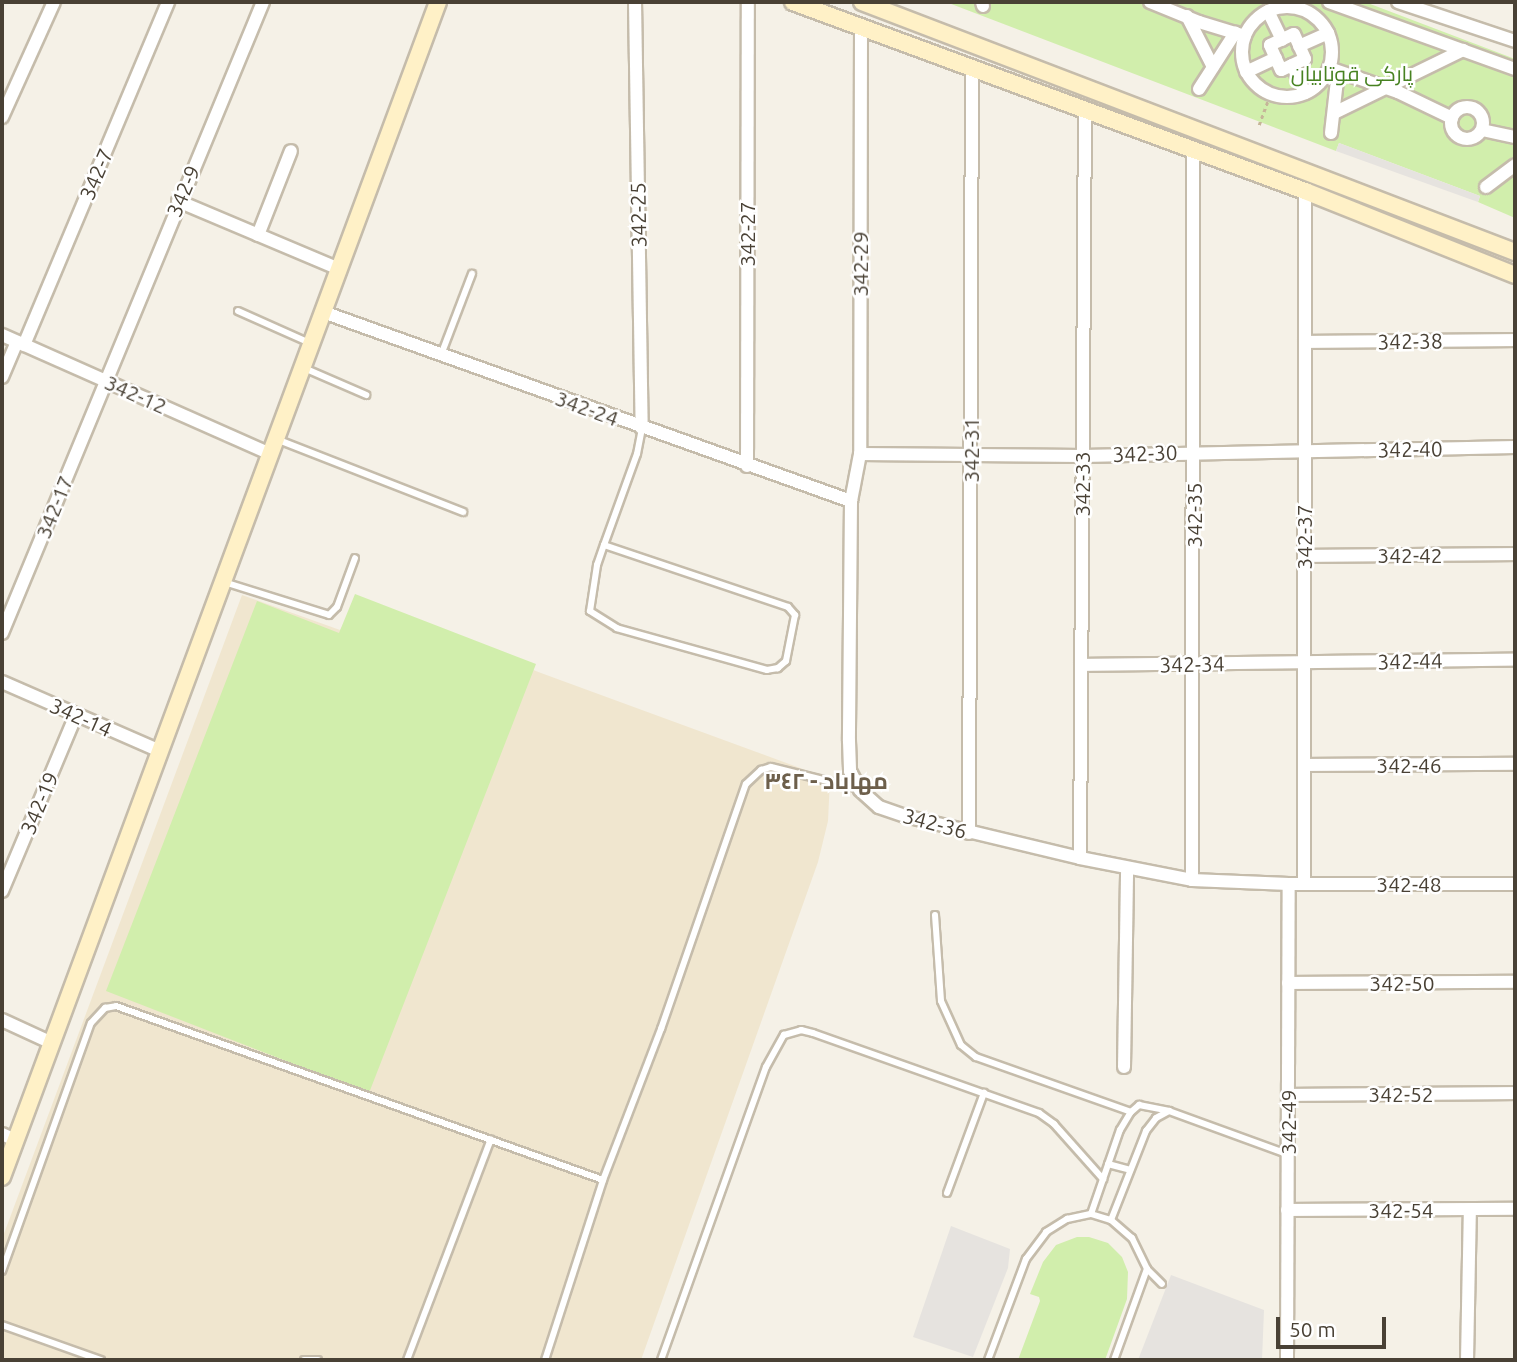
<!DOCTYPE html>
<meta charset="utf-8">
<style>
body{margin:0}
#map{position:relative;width:1517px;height:1362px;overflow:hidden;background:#f5f1e7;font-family:Ubuntu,Cairo,sans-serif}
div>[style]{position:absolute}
.education>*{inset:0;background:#f0e6cf}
.green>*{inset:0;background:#d1eeac}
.parking>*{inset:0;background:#e6e3df}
.path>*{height:2.5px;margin-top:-1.25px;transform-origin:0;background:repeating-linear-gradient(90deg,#c5b598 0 3.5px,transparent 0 7px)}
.roads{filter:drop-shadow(2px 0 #c5bcab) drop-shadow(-2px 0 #c5bcab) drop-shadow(0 2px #c5bcab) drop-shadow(0 -2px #c5bcab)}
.lane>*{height:6px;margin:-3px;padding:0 3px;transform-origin:3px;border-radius:3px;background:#fff}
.street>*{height:12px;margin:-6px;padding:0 6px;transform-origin:6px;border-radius:6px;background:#fff}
.street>.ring{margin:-6px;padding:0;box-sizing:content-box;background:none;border:12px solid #fff;border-radius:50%}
.secondary>*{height:16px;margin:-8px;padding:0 8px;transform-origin:8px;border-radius:8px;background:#fff1c7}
span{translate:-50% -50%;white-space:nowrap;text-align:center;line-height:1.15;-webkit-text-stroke:5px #fff;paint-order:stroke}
.park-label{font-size:21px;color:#478221}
.street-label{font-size:21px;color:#494135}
.neighbourhood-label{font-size:23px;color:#6d5f4b;font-weight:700}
.frame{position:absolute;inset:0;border:4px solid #494135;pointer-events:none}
.scale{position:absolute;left:1276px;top:1317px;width:110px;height:32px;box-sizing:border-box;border:4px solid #494135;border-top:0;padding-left:9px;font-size:21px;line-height:24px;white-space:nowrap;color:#494135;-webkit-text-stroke:5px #fff;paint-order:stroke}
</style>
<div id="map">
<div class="education">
<i style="clip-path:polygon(242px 595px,340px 630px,357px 602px,541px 673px,830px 779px,828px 821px,818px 862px,641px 1360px,2px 1360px,2px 1239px)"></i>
</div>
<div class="green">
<i style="clip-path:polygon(946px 2px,1365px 2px,1515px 59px,1515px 218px,1478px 202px,1480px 196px,1339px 143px,1336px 151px)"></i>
<i style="clip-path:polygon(355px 594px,536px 664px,369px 1093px,106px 991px,257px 601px,339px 633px)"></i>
<i style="clip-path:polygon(1077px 1237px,1089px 1237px,1108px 1243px,1122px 1257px,1128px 1272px,1127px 1299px,1105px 1360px,1018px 1360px,1040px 1301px,1039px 1297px,1030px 1294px,1043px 1262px,1056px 1245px)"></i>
</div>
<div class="parking">
<i style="clip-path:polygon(1339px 143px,1480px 196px,1478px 202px,1336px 151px)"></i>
<i style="clip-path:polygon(951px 1226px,1010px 1249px,1008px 1268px,973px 1357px,913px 1337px)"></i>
<i style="clip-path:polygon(1171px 1275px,1264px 1310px,1262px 1360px,1138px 1360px)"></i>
</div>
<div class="path">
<i style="left:1259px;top:125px;width:33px;rotate:-70deg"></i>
</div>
<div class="roads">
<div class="lane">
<i style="left:238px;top:311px;width:79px;rotate:24deg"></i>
<i style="left:441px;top:355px;width:87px;rotate:-69.1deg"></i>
<i style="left:304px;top:368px;width:68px;rotate:23.5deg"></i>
<i style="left:276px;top:439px;width:201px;rotate:21.3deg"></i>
<i style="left:604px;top:545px;width:194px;rotate:18.6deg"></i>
<i style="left:788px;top:607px;width:11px;rotate:49deg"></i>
<i style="left:795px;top:615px;width:47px;rotate:101.1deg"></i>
<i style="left:786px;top:661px;width:11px;rotate:139deg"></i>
<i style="left:778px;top:668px;width:11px;rotate:170deg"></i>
<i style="left:767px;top:670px;width:156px;rotate:-164.4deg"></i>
<i style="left:617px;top:628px;width:32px;rotate:-148deg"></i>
<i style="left:590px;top:611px;width:47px;rotate:-81.3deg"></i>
<i style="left:597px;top:565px;width:21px;rotate:-71deg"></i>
<i style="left:604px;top:545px;width:97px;rotate:-70.1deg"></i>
<i style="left:637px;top:454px;width:26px;rotate:-79deg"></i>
<i style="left:224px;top:582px;width:110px;rotate:17.4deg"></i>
<i style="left:329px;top:615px;width:11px;rotate:-45deg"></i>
<i style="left:337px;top:607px;width:52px;rotate:-69.8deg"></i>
<i style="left:935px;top:915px;width:86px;rotate:86deg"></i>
<i style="left:941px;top:1001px;width:48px;rotate:65.6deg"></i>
<i style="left:961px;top:1045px;width:19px;rotate:39deg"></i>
<i style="left:976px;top:1057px;width:164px;rotate:19.5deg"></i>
<i style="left:1108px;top:1164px;width:23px;rotate:15deg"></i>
<i style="left:947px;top:1193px;width:107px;rotate:-69.7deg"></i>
<i style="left:1091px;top:1214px;width:89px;rotate:-71deg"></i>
<i style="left:1120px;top:1130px;width:21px;rotate:-59deg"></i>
<i style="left:1131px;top:1112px;width:11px;rotate:-41deg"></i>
<i style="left:1139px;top:1105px;width:31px;rotate:11deg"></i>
<i style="left:1169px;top:1111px;width:126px;rotate:20deg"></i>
<i style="left:1111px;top:1220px;width:96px;rotate:-68.5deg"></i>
<i style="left:1146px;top:1131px;width:16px;rotate:-52deg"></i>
<i style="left:1156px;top:1118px;width:15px;rotate:-28deg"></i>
<i style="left:2px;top:1271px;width:263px;rotate:-70.3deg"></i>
<i style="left:91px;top:1023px;width:21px;rotate:-47deg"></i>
<i style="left:105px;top:1008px;width:11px;rotate:-10deg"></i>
<i style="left:116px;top:1006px;width:517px;rotate:19.66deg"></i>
<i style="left:2px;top:1325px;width:105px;rotate:19.5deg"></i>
<i style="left:304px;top:1360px;width:14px"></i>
<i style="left:407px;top:1360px;width:236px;rotate:-69.2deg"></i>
<i style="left:545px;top:1360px;width:189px;rotate:-72.1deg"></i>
<i style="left:603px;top:1180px;width:162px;rotate:-69deg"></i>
<i style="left:661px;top:1029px;width:259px;rotate:-70.9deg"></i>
<i style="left:746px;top:784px;width:21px;rotate:-43deg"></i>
<i style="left:761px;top:770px;width:10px;rotate:-17deg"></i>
<i style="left:771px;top:767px;width:92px;rotate:13.9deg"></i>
<i style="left:661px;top:1360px;width:311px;rotate:-70.3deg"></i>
<i style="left:766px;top:1067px;width:37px;rotate:-61deg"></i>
<i style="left:784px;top:1035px;width:18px;rotate:-16deg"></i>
<i style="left:801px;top:1030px;width:12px;rotate:14deg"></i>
<i style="left:813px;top:1033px;width:240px;rotate:19.5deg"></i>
<i style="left:1039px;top:1113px;width:19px;rotate:36deg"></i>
<i style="left:1054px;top:1124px;width:74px;rotate:48.3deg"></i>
<i style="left:988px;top:1360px;width:108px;rotate:-69.4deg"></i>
<i style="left:1026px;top:1259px;width:34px;rotate:-53deg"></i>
<i style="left:1046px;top:1232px;width:25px;rotate:-32deg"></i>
<i style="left:1067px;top:1219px;width:25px;rotate:-12deg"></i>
<i style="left:1091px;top:1214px;width:21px;rotate:17deg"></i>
<i style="left:1111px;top:1220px;width:28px;rotate:41deg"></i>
<i style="left:1132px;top:1238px;width:34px;rotate:64deg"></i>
<i style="left:1147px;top:1269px;width:21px;rotate:45deg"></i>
<i style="left:1114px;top:1360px;width:97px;rotate:-70.1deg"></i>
</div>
<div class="street">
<i style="left:635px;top:2px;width:426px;rotate:89.1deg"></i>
<i style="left:982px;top:2px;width:4px;rotate:76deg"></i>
<i style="left:1150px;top:2px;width:53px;rotate:22.2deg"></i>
<i style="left:1199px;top:22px;width:48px;rotate:16.9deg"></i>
<i style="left:1329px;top:2px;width:198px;rotate:19.8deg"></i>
<i style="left:1398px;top:2px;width:123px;rotate:18.4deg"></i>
<i class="ring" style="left:1242px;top:7px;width:78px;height:78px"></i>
<i style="left:1268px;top:11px;width:32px;rotate:64deg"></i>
<i style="left:1187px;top:16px;width:57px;rotate:63deg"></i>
<i style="left:861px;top:26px;width:428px;rotate:90.1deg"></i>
<i style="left:860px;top:454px;width:48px;rotate:100.8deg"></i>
<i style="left:851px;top:501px;width:240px;rotate:90.5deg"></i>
<i style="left:849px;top:741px;width:30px;rotate:88deg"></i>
<i style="left:850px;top:771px;width:21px;rotate:62deg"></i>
<i style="left:860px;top:790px;width:25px;rotate:42deg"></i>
<i style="left:879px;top:807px;width:28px;rotate:19deg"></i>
<i style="left:905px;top:816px;width:180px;rotate:13.5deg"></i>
<i style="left:1080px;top:858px;width:114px;rotate:11.1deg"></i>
<i style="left:1192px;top:880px;width:97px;rotate:2.4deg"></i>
<i style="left:1289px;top:884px;width:226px"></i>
<i style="left:1294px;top:34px;width:27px;rotate:66deg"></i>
<i style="left:1305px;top:59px;width:26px;rotate:155deg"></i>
<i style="left:1281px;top:70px;width:27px;rotate:-114deg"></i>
<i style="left:1270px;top:45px;width:26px;rotate:-25deg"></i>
<i style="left:1299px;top:46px;width:32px;rotate:-24deg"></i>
<i style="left:1292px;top:65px;width:31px;rotate:65deg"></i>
<i style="left:1329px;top:68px;width:73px;rotate:19.2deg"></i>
<i style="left:1398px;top:92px;width:60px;rotate:25.7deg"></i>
<i style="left:1246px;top:72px;width:33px;rotate:-25deg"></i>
<i style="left:1199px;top:89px;width:67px;rotate:-57.3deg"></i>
<i class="ring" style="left:1451px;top:107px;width:20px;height:20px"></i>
<i style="left:1334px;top:113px;width:144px;rotate:-26deg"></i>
<i style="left:2px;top:117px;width:126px;rotate:-65.7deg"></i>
<i style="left:1482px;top:130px;width:34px;rotate:12deg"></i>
<i style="left:1331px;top:133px;width:61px;rotate:-83.5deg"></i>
<i style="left:1486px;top:187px;width:36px;rotate:-37deg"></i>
<i style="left:178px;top:201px;width:175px;rotate:22.9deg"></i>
<i style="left:258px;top:235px;width:90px;rotate:-68.6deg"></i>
<i style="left:323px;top:312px;width:561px;rotate:19.7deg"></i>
<i style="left:2px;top:335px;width:293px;rotate:23.9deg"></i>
<i style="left:1305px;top:342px;width:210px;rotate:-0.5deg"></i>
<i style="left:24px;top:345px;width:372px;rotate:-67.2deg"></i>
<i style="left:2px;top:377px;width:38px;rotate:-67deg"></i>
<i style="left:860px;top:454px;width:223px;rotate:0.5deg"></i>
<i style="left:1083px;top:456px;width:432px;rotate:-1.2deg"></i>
<i style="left:747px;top:466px;width:464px;rotate:-89.9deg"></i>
<i style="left:1304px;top:556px;width:211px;rotate:-0.5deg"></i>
<i style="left:2px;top:633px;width:683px;rotate:-67.53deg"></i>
<i style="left:1081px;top:665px;width:434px;rotate:-0.7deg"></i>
<i style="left:2px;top:682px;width:172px;rotate:23.6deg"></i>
<i style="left:1304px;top:765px;width:211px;rotate:-0.3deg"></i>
<i style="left:969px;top:833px;width:765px;rotate:-89.78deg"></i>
<i style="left:1080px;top:858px;width:749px;rotate:-89.62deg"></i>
<i style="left:1192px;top:880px;width:731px;rotate:-89.92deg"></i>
<i style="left:1304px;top:884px;width:693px;rotate:-89.92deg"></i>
<i style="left:2px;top:891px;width:191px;rotate:-67.2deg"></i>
<i style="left:1288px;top:983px;width:227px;rotate:-0.3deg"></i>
<i style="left:2px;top:1020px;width:55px;rotate:24.7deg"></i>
<i style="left:1124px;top:1067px;width:199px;rotate:-89.1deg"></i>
<i style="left:1288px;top:1095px;width:227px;rotate:-0.5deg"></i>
<i style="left:2px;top:1134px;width:14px;rotate:25deg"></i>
<i style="left:1287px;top:1210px;width:228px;rotate:-0.3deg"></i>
<i style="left:1287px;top:1360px;width:476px;rotate:-89.8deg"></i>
<i style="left:1467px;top:1360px;width:150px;rotate:-88.9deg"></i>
</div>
<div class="secondary">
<i style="left:793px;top:2px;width:546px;rotate:20.26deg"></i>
<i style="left:1305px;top:191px;width:226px;rotate:21.8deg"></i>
<i style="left:862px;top:2px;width:699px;rotate:20.95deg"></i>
<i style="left:2px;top:1177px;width:1253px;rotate:-69.64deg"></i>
</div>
</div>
<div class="park-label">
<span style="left:1352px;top:73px">پارکی قوتابیان</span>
</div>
<div class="street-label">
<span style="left:96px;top:174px;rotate:-67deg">342-7</span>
<span style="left:183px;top:191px;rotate:-67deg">342-9</span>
<span style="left:638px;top:215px;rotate:-91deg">342-25</span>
<span style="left:747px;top:234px;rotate:-90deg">342-27</span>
<span style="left:860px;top:264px;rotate:-90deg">342-29</span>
<span style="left:1410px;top:341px;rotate:-1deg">342-38</span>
<span style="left:136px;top:394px;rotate:24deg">342-12</span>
<span style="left:587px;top:408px;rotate:20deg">342-24</span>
<span style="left:1410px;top:449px;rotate:-1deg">342-40</span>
<span style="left:971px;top:450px;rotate:-90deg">342-31</span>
<span style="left:1145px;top:453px;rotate:-2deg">342-30</span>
<span style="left:1082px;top:484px;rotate:-90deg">342-33</span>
<span style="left:54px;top:507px;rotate:-68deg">342-17</span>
<span style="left:1194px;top:515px;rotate:-90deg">342-35</span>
<span style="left:1304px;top:537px;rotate:-90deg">342-37</span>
<span style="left:1410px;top:555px">342-42</span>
<span style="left:1410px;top:661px;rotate:-1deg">342-44</span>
<span style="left:1192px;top:664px;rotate:-1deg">342-34</span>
<span style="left:81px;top:717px;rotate:24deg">342-14</span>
<span style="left:1409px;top:765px">342-46</span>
<span style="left:39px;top:803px;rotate:-67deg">342-19</span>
<span style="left:935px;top:823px;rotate:15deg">342-36</span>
<span style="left:1409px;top:884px">342-48</span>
<span style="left:1402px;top:983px">342-50</span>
<span style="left:1401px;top:1094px">342-52</span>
<span style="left:1288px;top:1122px;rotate:-90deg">342-49</span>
<span style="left:1401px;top:1210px">342-54</span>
</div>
<div class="neighbourhood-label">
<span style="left:826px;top:781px">مهاباد - ٣٤٢</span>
</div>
<div class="frame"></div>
<div class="scale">50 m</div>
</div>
